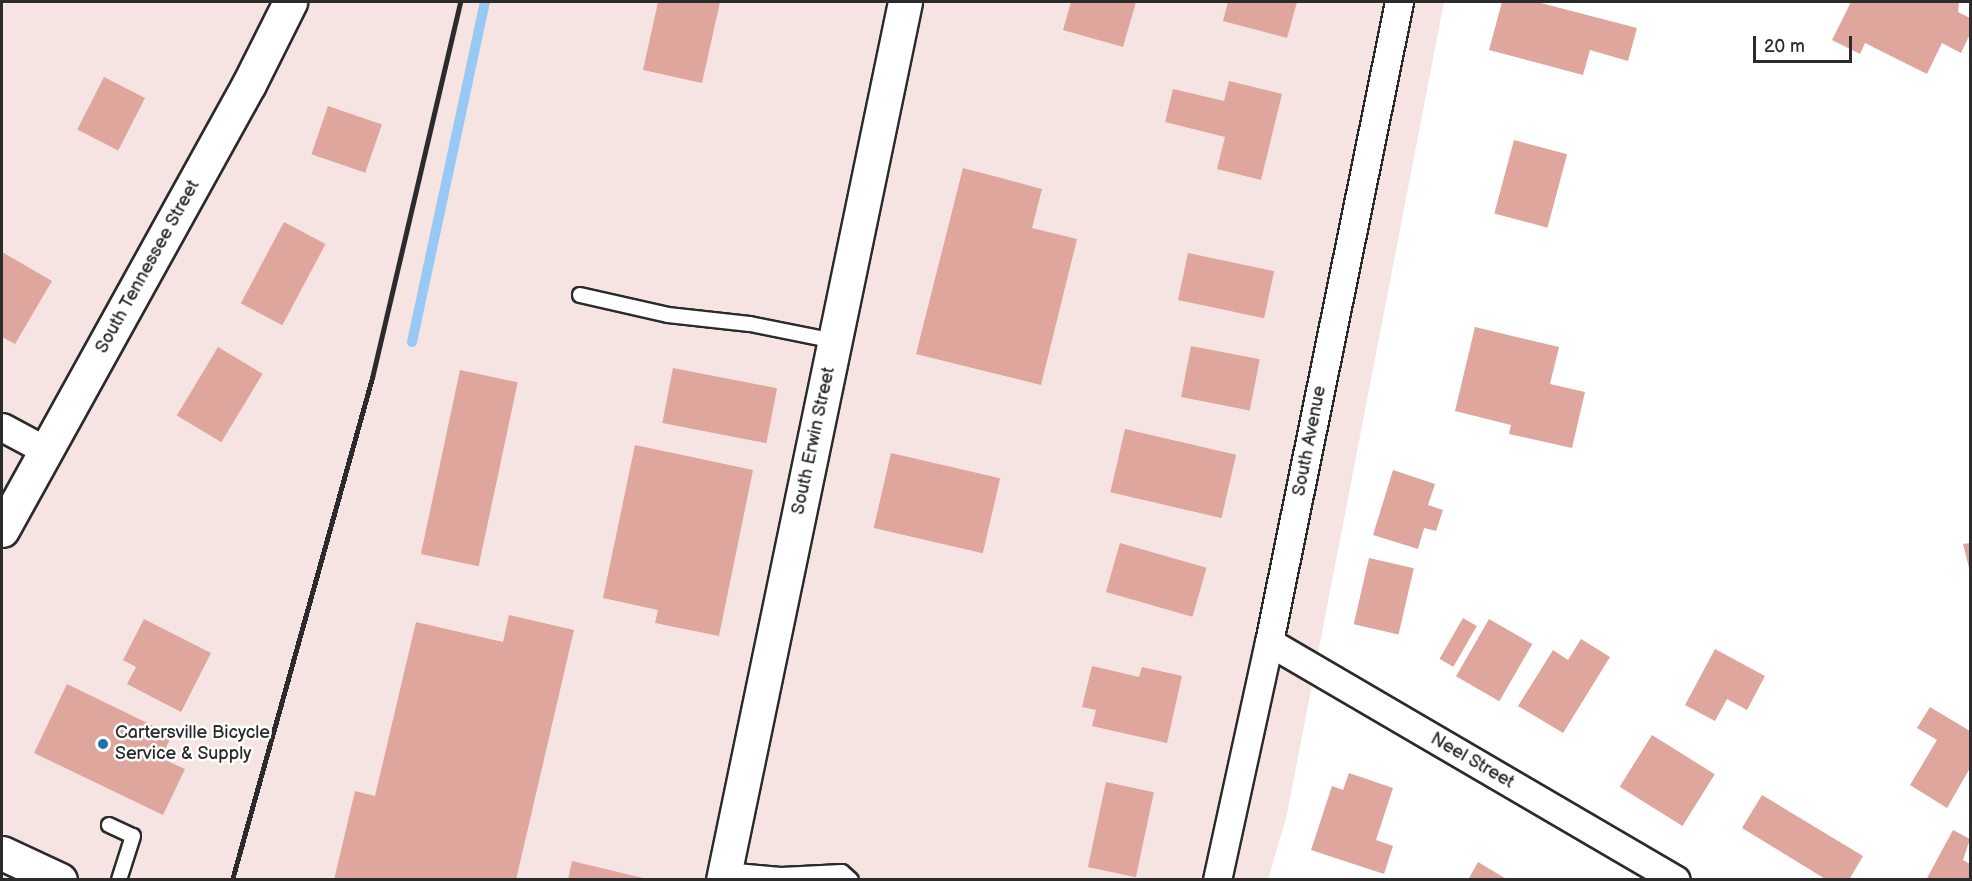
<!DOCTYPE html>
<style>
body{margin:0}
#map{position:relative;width:1972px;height:881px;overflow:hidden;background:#fff;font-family:"Balsamiq Sans",sans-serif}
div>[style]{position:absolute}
.built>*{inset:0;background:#f5e4e2}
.stream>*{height:10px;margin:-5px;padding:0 5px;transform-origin:5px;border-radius:5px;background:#98c9f4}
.building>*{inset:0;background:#dfa69d;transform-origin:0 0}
.roads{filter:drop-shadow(2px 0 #2b2b2b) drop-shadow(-2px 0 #2b2b2b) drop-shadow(0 2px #2b2b2b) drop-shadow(0 -2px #2b2b2b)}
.lane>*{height:14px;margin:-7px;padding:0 7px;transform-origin:7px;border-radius:7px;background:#fff}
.street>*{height:27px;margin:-13.5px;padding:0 13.5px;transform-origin:13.5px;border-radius:13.5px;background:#fff}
.secondary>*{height:33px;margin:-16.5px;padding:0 16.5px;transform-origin:16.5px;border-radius:16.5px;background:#fff}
.rail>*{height:4.5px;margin:-2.25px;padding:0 2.25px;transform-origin:2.25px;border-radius:2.25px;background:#2b2b2b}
.dots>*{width:16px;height:16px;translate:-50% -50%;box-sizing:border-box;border:3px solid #fff;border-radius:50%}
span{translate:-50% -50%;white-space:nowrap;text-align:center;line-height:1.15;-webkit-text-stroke:5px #fff;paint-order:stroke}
.street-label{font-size:18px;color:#2b2b2b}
.poi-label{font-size:18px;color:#2b2b2b}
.left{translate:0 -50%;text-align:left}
.frame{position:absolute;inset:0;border:3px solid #2b2b2b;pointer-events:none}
.scale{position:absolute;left:1753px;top:36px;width:99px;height:27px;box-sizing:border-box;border:3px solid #2b2b2b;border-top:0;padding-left:8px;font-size:18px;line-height:21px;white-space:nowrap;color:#2b2b2b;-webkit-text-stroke:4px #fff;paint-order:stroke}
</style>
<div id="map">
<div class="built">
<i style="clip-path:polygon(2px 2px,1444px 2px,1286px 819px,1268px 879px,2px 880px)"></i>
</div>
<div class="stream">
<i style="left:412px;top:342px;width:348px;rotate:-77.9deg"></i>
</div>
<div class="building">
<i style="clip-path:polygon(658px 2px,720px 2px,702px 83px,643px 70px)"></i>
<i style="clip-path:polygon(1071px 2px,1136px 2px,1123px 47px,1063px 30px)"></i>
<i style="clip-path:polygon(1228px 2px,1297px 2px,1287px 38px,1223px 21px)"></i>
<i style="clip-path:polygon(1502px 2px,1537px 2px,1637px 28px,1628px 61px,1590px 50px,1583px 75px,1489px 50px)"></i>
<i style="clip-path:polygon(1851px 2px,1959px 2px,1958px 12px,1970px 18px,1970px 34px,1961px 53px,1942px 43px,1927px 74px,1865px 43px,1860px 54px,1832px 40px)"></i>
<i style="left:104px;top:77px;width:46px;height:59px;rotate:27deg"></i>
<i style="clip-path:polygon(1229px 81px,1282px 94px,1261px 180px,1217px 169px,1225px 137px,1165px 122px,1173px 89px,1224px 101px)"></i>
<i style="left:328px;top:106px;width:57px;height:51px;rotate:19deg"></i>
<i style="left:1514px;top:140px;width:55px;height:76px;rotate:15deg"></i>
<i style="clip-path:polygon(963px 168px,1042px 189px,1032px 228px,1077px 239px,1041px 385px,916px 354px)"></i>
<i style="left:284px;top:222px;width:47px;height:92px;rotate:28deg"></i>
<i style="clip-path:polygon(2px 252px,52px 281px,15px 344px,2px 337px)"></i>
<i style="left:1188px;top:253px;width:88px;height:48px;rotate:12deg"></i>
<i style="clip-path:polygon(1475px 327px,1559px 347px,1550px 384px,1585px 392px,1572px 448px,1509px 434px,1511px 425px,1455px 411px)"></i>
<i style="left:1191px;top:346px;width:70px;height:52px;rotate:11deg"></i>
<i style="left:218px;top:347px;width:52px;height:80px;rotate:31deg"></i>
<i style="left:673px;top:368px;width:106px;height:56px;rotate:11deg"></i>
<i style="left:460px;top:370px;width:59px;height:188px;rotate:12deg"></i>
<i style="left:1125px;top:429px;width:114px;height:65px;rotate:13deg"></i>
<i style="clip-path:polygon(635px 445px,753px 470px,719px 636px,655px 623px,658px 610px,603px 598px)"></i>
<i style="left:891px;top:453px;width:112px;height:77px;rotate:13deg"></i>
<i style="clip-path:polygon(1393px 470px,1435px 484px,1428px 505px,1443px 510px,1436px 531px,1424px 528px,1418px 549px,1373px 535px)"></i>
<i style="left:1120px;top:543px;width:90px;height:51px;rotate:16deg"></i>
<i style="clip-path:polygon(1970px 543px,1970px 572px,1963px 544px)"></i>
<i style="left:1369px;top:558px;width:46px;height:68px;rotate:13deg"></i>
<i style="clip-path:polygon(509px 615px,574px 630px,516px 880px,334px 880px,355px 791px,375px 796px,416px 622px,503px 642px)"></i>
<i style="left:1463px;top:618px;width:16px;height:47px;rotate:30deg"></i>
<i style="clip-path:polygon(144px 619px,211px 653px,181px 712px,127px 684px,136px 667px,123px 660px)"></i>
<i style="left:1489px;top:619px;width:50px;height:66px;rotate:30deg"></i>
<i style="clip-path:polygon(1581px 639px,1610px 657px,1563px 733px,1518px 706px,1553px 650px,1568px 660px)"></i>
<i style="clip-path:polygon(1715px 649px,1765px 676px,1747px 710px,1727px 699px,1715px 721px,1685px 705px)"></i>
<i style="clip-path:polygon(1092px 666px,1139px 677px,1142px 667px,1182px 676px,1167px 743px,1092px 726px,1096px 710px,1082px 707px)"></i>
<i style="clip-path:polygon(67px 684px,172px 735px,161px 758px,185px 769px,163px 815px,34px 753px)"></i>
<i style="clip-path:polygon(1930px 707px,1970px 731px,1970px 768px,1947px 808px,1910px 785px,1937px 740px,1917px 728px)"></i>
<i style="left:1652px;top:735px;width:74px;height:61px;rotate:32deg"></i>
<i style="clip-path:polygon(1349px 773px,1393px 788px,1376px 840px,1393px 846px,1384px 874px,1311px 850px,1332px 786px,1343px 790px)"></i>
<i style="left:1106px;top:782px;width:49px;height:87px;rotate:12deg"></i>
<i style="clip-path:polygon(1762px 795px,1863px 856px,1849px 880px,1827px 880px,1742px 828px)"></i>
<i style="clip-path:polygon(1953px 830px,1970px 839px,1963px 860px,1970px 864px,1970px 880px,1926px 880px)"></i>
<i style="clip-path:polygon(572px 861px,647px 879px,647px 880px,568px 880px)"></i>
<i style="clip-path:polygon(1478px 862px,1508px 880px,1468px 880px)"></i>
</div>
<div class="roads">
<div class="lane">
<i style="left:580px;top:295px;width:90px;rotate:12.8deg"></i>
<i style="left:668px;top:315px;width:82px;rotate:6.3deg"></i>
<i style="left:750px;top:324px;width:87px;rotate:11.3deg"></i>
<i style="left:109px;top:825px;width:26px;rotate:25deg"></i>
<i style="left:133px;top:836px;width:46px;rotate:107.7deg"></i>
<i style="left:725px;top:870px;width:56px;rotate:5.1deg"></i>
<i style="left:781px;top:875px;width:61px;rotate:-2.8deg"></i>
<i style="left:842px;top:872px;width:12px;rotate:42deg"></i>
</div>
<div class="street">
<i style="left:2px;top:427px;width:49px;rotate:28.1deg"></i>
<i style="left:1269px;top:642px;width:471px;rotate:30.3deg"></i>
<i style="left:1217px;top:880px;width:244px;rotate:-77.7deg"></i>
<i style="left:1269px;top:642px;width:653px;rotate:-78.52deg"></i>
</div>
<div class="secondary">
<i style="left:2px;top:530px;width:510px;rotate:-61.02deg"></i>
<i style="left:249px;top:84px;width:92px;rotate:-63.4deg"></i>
<i style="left:2px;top:853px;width:64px;rotate:25deg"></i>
<i style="left:723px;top:880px;width:897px;rotate:-78.29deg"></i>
</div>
</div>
<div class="rail">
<i style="left:232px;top:880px;width:521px;rotate:-74.42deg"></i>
<i style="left:372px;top:378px;width:386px;rotate:-76.8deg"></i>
</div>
<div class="dots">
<i style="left:103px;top:744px;background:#1f6fb2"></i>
</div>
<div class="street-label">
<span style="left:148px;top:267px;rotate:-61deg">South Tennessee Street</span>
<span style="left:814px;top:441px;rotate:-78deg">South Erwin Street</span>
<span style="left:1310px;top:441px;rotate:-79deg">South Avenue</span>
<span style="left:1472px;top:761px;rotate:30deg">Neel Street</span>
</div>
<div class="poi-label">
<span class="left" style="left:115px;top:744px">Cartersville Bicycle<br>Service &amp; Supply</span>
</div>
<div class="frame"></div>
<div class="scale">20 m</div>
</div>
